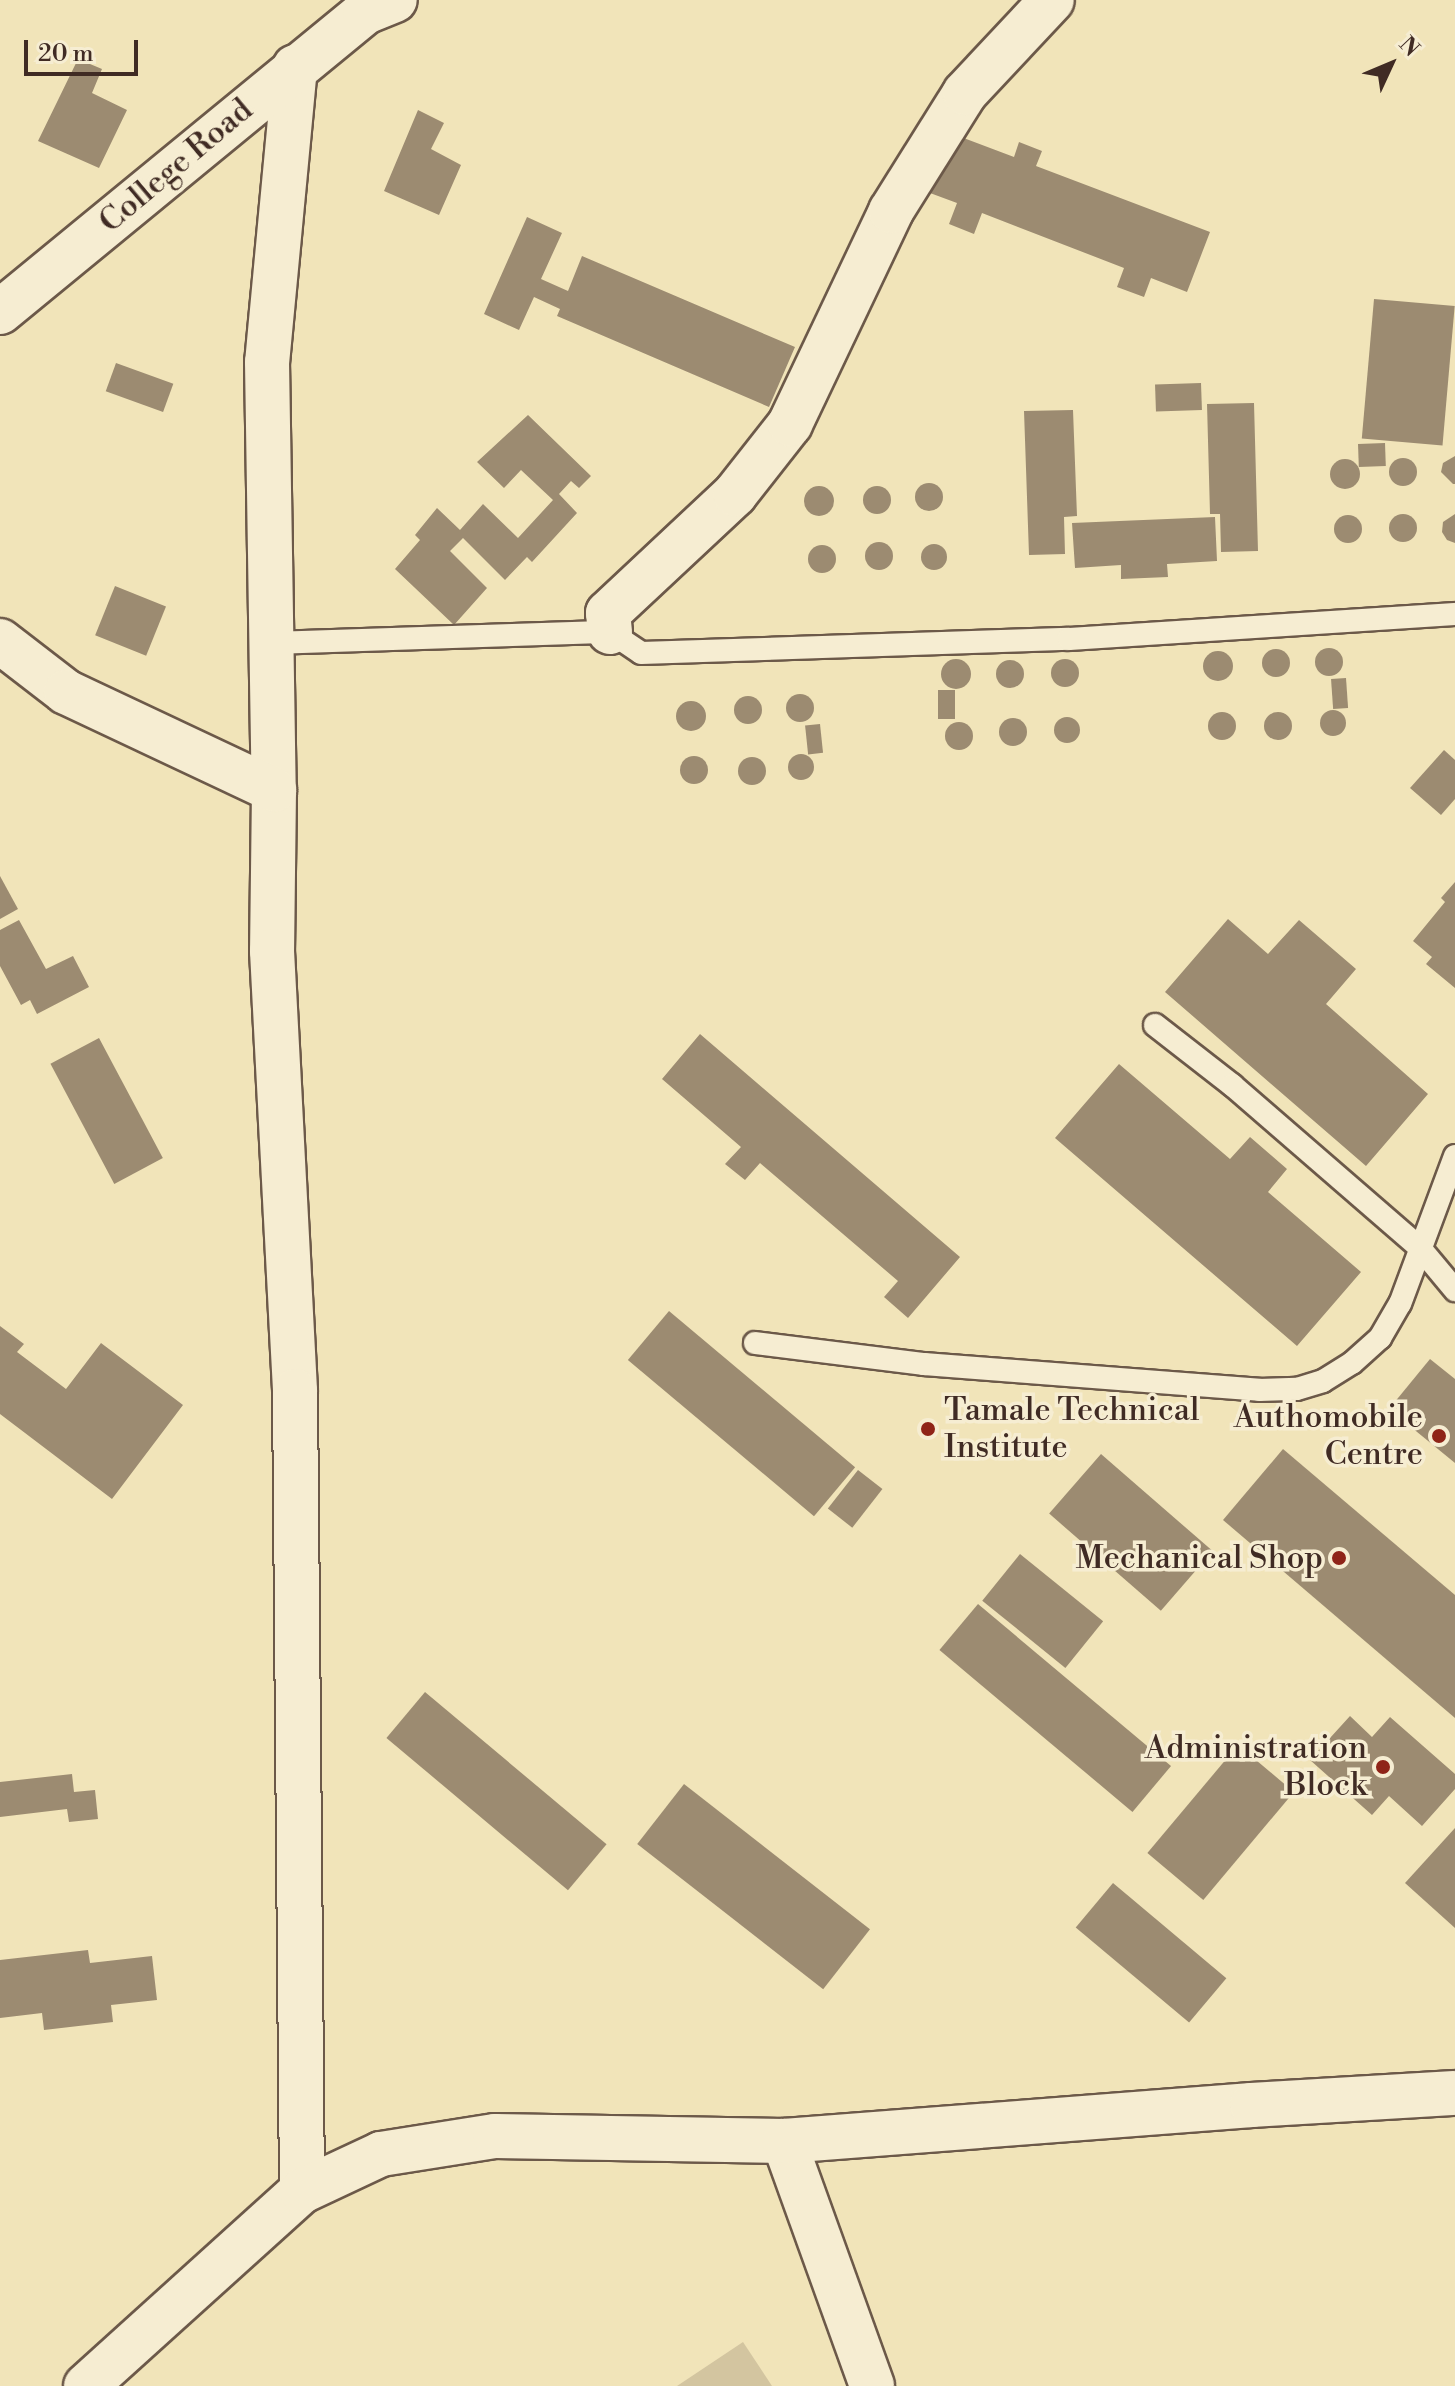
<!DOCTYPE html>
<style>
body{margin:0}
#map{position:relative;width:1455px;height:2386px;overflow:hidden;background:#f1e4b9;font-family:"Libre Bodoni",serif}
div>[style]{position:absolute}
.green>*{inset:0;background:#d3c5a0}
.building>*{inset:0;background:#9c8b71;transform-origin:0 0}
.round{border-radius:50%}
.roads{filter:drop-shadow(2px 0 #6c5949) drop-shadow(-2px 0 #6c5949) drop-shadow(0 2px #6c5949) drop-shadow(0 -2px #6c5949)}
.service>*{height:22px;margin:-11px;padding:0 11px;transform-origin:11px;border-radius:11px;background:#f6edd2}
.minor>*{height:44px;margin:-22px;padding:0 22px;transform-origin:22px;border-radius:22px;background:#f6edd2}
.tertiary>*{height:44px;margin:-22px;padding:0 22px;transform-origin:22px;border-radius:22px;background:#f6edd2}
.dots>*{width:22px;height:22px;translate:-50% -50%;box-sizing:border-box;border:4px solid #f6edd2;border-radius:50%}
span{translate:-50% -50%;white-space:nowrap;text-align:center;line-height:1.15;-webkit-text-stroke:7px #f6edd2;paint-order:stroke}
.street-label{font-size:32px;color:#402b24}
.poi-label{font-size:32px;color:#402b24}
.left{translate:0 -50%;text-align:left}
.right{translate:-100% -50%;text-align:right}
.north{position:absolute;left:1351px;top:24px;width:80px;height:80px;-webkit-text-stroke:6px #f6edd2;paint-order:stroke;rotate:46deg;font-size:22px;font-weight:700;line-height:32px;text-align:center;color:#402b24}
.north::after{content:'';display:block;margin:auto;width:28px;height:36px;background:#402b24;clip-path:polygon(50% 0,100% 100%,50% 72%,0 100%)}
.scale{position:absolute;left:24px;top:40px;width:114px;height:36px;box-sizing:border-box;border:4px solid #402b24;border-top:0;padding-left:10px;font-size:24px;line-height:28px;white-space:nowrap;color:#402b24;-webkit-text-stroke:6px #f6edd2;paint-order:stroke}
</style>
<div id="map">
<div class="green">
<i style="clip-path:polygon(743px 2342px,772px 2386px,677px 2386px)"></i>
</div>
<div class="building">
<i style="clip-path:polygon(78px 59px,102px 69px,92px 93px,127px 110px,99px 168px,38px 141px)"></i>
<i style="clip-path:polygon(418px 110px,444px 123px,431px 149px,461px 165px,439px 215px,384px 191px)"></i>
<i style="clip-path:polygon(953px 134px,1014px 157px,1019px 142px,1042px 151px,1036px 166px,1210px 232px,1187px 292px,1151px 278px,1144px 297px,1117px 287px,1124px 268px,982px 213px,974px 234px,949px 224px,957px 203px,930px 193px)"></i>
<i style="clip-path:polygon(527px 217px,562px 233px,541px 279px,568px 291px,582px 256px,795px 347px,769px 407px,557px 316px,560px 309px,534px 297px,519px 330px,484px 314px)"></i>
<i style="left:1374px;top:299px;width:81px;height:140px;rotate:5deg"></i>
<i style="left:116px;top:363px;width:61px;height:30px;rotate:20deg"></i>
<i style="left:1201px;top:383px;width:27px;height:46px;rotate:88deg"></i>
<i style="clip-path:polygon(1254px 403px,1258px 551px,1221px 552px,1220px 514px,1210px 514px,1207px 404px)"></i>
<i style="clip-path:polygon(1073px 410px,1077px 516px,1064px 517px,1065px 554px,1029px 555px,1024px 411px)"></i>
<i style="clip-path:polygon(528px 415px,591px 476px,579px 488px,571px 481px,559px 494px,577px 513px,532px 562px,527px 557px,505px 580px,463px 538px,450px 551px,487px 588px,454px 625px,395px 569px,420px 540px,415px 535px,437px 508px,460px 530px,483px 504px,518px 538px,553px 500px,521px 470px,504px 488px,477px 462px)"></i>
<i style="left:1385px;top:443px;width:23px;height:27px;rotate:88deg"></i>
<i style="clip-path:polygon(1455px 456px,1455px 484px,1453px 484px,1441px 472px,1443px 463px)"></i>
<i class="round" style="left:1389px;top:458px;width:28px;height:28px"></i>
<i class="round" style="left:1330px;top:459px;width:30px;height:30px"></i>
<i class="round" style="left:915px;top:483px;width:28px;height:28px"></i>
<i class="round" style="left:863px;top:486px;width:28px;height:28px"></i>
<i class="round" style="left:804px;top:486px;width:30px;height:30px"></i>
<i style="clip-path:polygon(1455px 514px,1455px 543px,1447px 540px,1442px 532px,1443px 522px)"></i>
<i class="round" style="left:1389px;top:514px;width:28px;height:28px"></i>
<i class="round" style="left:1334px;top:515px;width:28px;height:28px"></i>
<i style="clip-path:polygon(1215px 517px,1217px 561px,1167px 564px,1168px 577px,1121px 579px,1121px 565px,1075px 568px,1072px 523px)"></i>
<i class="round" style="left:865px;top:542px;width:28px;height:28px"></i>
<i class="round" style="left:921px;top:544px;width:26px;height:26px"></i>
<i class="round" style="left:808px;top:545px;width:28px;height:28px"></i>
<i style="left:115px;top:586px;width:55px;height:53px;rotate:22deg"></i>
<i class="round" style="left:1315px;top:648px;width:28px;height:28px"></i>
<i class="round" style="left:1262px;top:649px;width:28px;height:28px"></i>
<i class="round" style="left:1203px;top:651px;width:30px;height:30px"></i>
<i class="round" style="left:941px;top:659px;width:30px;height:30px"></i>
<i class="round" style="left:1051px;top:659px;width:28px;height:28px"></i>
<i class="round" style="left:996px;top:660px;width:28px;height:28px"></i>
<i style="left:1346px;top:678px;width:30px;height:15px;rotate:86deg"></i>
<i style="left:938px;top:690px;width:17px;height:29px"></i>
<i class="round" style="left:786px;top:694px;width:28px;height:28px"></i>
<i class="round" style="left:734px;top:696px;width:28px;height:28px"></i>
<i class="round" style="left:676px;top:701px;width:30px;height:30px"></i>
<i class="round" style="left:1320px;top:710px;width:26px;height:26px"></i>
<i class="round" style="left:1208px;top:712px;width:28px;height:28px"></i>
<i class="round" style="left:1264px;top:712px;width:28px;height:28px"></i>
<i class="round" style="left:1054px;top:717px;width:26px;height:26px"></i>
<i class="round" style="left:999px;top:718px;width:28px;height:28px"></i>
<i class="round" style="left:945px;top:722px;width:28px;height:28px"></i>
<i style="left:820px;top:724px;width:29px;height:15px;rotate:84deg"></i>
<i style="clip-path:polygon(1444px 750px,1455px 760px,1455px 799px,1441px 815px,1410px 788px)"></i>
<i class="round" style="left:788px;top:754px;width:26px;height:26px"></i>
<i class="round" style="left:680px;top:756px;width:28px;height:28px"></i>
<i class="round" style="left:738px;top:757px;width:28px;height:28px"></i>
<i style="clip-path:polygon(0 876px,18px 909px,0 919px)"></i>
<i style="clip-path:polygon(1455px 882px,1455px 988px,1426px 964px,1432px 957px,1413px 941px,1445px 902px,1441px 898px)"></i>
<i style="clip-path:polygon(1228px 919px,1268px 954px,1299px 920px,1356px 969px,1326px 1004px,1428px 1094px,1366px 1166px,1165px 992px)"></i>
<i style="clip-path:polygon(19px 920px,46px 969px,73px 956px,89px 987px,37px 1014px,30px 1000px,21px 1005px,0 966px,0 930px)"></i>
<i style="clip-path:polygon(700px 1034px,960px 1257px,908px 1318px,884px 1297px,898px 1281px,760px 1163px,745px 1180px,725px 1164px,741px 1147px,662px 1079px)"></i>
<i style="left:99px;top:1038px;width:136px;height:55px;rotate:62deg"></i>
<i style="clip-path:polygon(1119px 1064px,1230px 1159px,1250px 1137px,1287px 1169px,1268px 1192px,1361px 1272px,1297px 1346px,1055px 1138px)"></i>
<i style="left:669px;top:1311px;width:243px;height:64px;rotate:40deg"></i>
<i style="clip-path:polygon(0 1326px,24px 1344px,17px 1352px,66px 1389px,101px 1343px,183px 1405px,112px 1499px,0 1414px)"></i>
<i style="clip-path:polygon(1430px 1359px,1455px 1379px,1455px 1463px,1389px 1409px)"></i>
<i style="clip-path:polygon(1283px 1449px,1455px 1595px,1455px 1718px,1223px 1520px)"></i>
<i style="left:1101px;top:1454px;width:148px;height:79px;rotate:41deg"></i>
<i style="left:858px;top:1470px;width:31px;height:49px;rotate:38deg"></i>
<i style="left:1020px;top:1554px;width:107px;height:60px;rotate:39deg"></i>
<i style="left:978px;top:1604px;width:252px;height:60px;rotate:40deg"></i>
<i style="left:425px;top:1692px;width:237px;height:60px;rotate:40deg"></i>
<i style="clip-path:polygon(1350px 1716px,1372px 1737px,1390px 1717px,1455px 1774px,1455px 1789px,1422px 1826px,1389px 1796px,1372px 1815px,1310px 1760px)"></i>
<i style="left:1238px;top:1745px;width:73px;height:141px;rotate:40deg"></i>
<i style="clip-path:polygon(72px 1774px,74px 1792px,95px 1790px,98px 1819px,69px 1822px,67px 1809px,0 1817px,0 1782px)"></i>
<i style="left:684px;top:1784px;width:236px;height:76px;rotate:38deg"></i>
<i style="clip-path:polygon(1455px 1828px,1455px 1928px,1405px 1883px)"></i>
<i style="left:1113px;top:1883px;width:148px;height:58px;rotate:40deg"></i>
<i style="clip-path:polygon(88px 1950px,90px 1963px,152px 1956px,157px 2000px,111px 2005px,113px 2022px,44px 2030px,42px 2013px,0 2018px,0 1960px)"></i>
</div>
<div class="roads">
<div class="service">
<i style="left:272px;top:643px;width:338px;rotate:-1.9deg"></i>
<i style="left:610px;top:632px;width:37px;rotate:34deg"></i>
<i style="left:641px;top:653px;width:428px;rotate:-1.9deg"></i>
<i style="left:1069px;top:639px;width:387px;rotate:-3.7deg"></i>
<i style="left:1155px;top:1025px;width:98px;rotate:37.9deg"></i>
<i style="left:1232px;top:1085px;width:249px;rotate:40.9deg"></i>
<i style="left:1420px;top:1248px;width:55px;rotate:50.2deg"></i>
<i style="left:755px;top:1343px;width:170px;rotate:7.1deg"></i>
<i style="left:924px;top:1364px;width:336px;rotate:4.4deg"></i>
<i style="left:1259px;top:1390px;width:38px;rotate:-2deg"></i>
<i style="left:1297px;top:1389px;width:27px;rotate:-17deg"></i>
<i style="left:1323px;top:1381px;width:34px;rotate:-32deg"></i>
<i style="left:1352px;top:1363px;width:38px;rotate:-42deg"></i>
<i style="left:1380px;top:1338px;width:39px;rotate:-60deg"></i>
<i style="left:1400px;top:1304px;width:158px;rotate:-69.6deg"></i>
</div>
<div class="minor">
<i style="left:295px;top:67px;width:296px;rotate:95.4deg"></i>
<i style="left:267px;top:362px;width:428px;rotate:89.1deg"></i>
<i style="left:274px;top:790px;width:161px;rotate:90.7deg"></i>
<i style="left:272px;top:951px;width:441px;rotate:87deg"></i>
<i style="left:295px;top:1391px;width:800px;rotate:89.5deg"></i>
<i style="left:610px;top:632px;width:19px;rotate:-96deg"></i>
<i style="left:608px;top:613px;width:174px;rotate:-43.1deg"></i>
<i style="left:735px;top:494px;width:89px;rotate:-51.8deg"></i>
<i style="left:790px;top:424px;width:236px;rotate:-64.6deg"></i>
<i style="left:891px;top:211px;width:139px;rotate:-57.9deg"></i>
<i style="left:965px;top:93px;width:127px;rotate:-46.9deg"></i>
<i style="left:0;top:641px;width:83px;rotate:37.7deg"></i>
<i style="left:66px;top:692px;width:230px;rotate:25.2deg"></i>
<i style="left:784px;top:2141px;width:260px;rotate:70.2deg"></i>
<i style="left:86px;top:2386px;width:291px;rotate:-42.1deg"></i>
<i style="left:302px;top:2191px;width:87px;rotate:-25.1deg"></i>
<i style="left:381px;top:2154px;width:115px;rotate:-9deg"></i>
<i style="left:495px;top:2136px;width:289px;rotate:1deg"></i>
<i style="left:784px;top:2141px;width:469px;rotate:-4.4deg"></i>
<i style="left:1252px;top:2105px;width:203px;rotate:-3.4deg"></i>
</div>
<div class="tertiary">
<i style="left:0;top:312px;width:472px;rotate:-39.4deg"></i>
<i style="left:365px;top:12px;width:32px;rotate:-22deg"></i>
</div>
</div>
<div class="dots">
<i style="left:928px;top:1429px;background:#8f2418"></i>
<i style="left:1439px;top:1436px;background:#8f2418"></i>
<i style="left:1339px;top:1558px;background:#8f2418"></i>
<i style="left:1383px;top:1767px;background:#8f2418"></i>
</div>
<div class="street-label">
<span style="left:176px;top:166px;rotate:-40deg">College Road</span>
</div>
<div class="poi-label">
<span class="left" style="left:944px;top:1429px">Tamale Technical<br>Institute</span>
<span class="right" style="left:1423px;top:1436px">Authomobile<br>Centre</span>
<span class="right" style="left:1323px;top:1558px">Mechanical Shop</span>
<span class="right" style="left:1367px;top:1767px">Administration<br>Block</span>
</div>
<div class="north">N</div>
<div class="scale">20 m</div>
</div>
